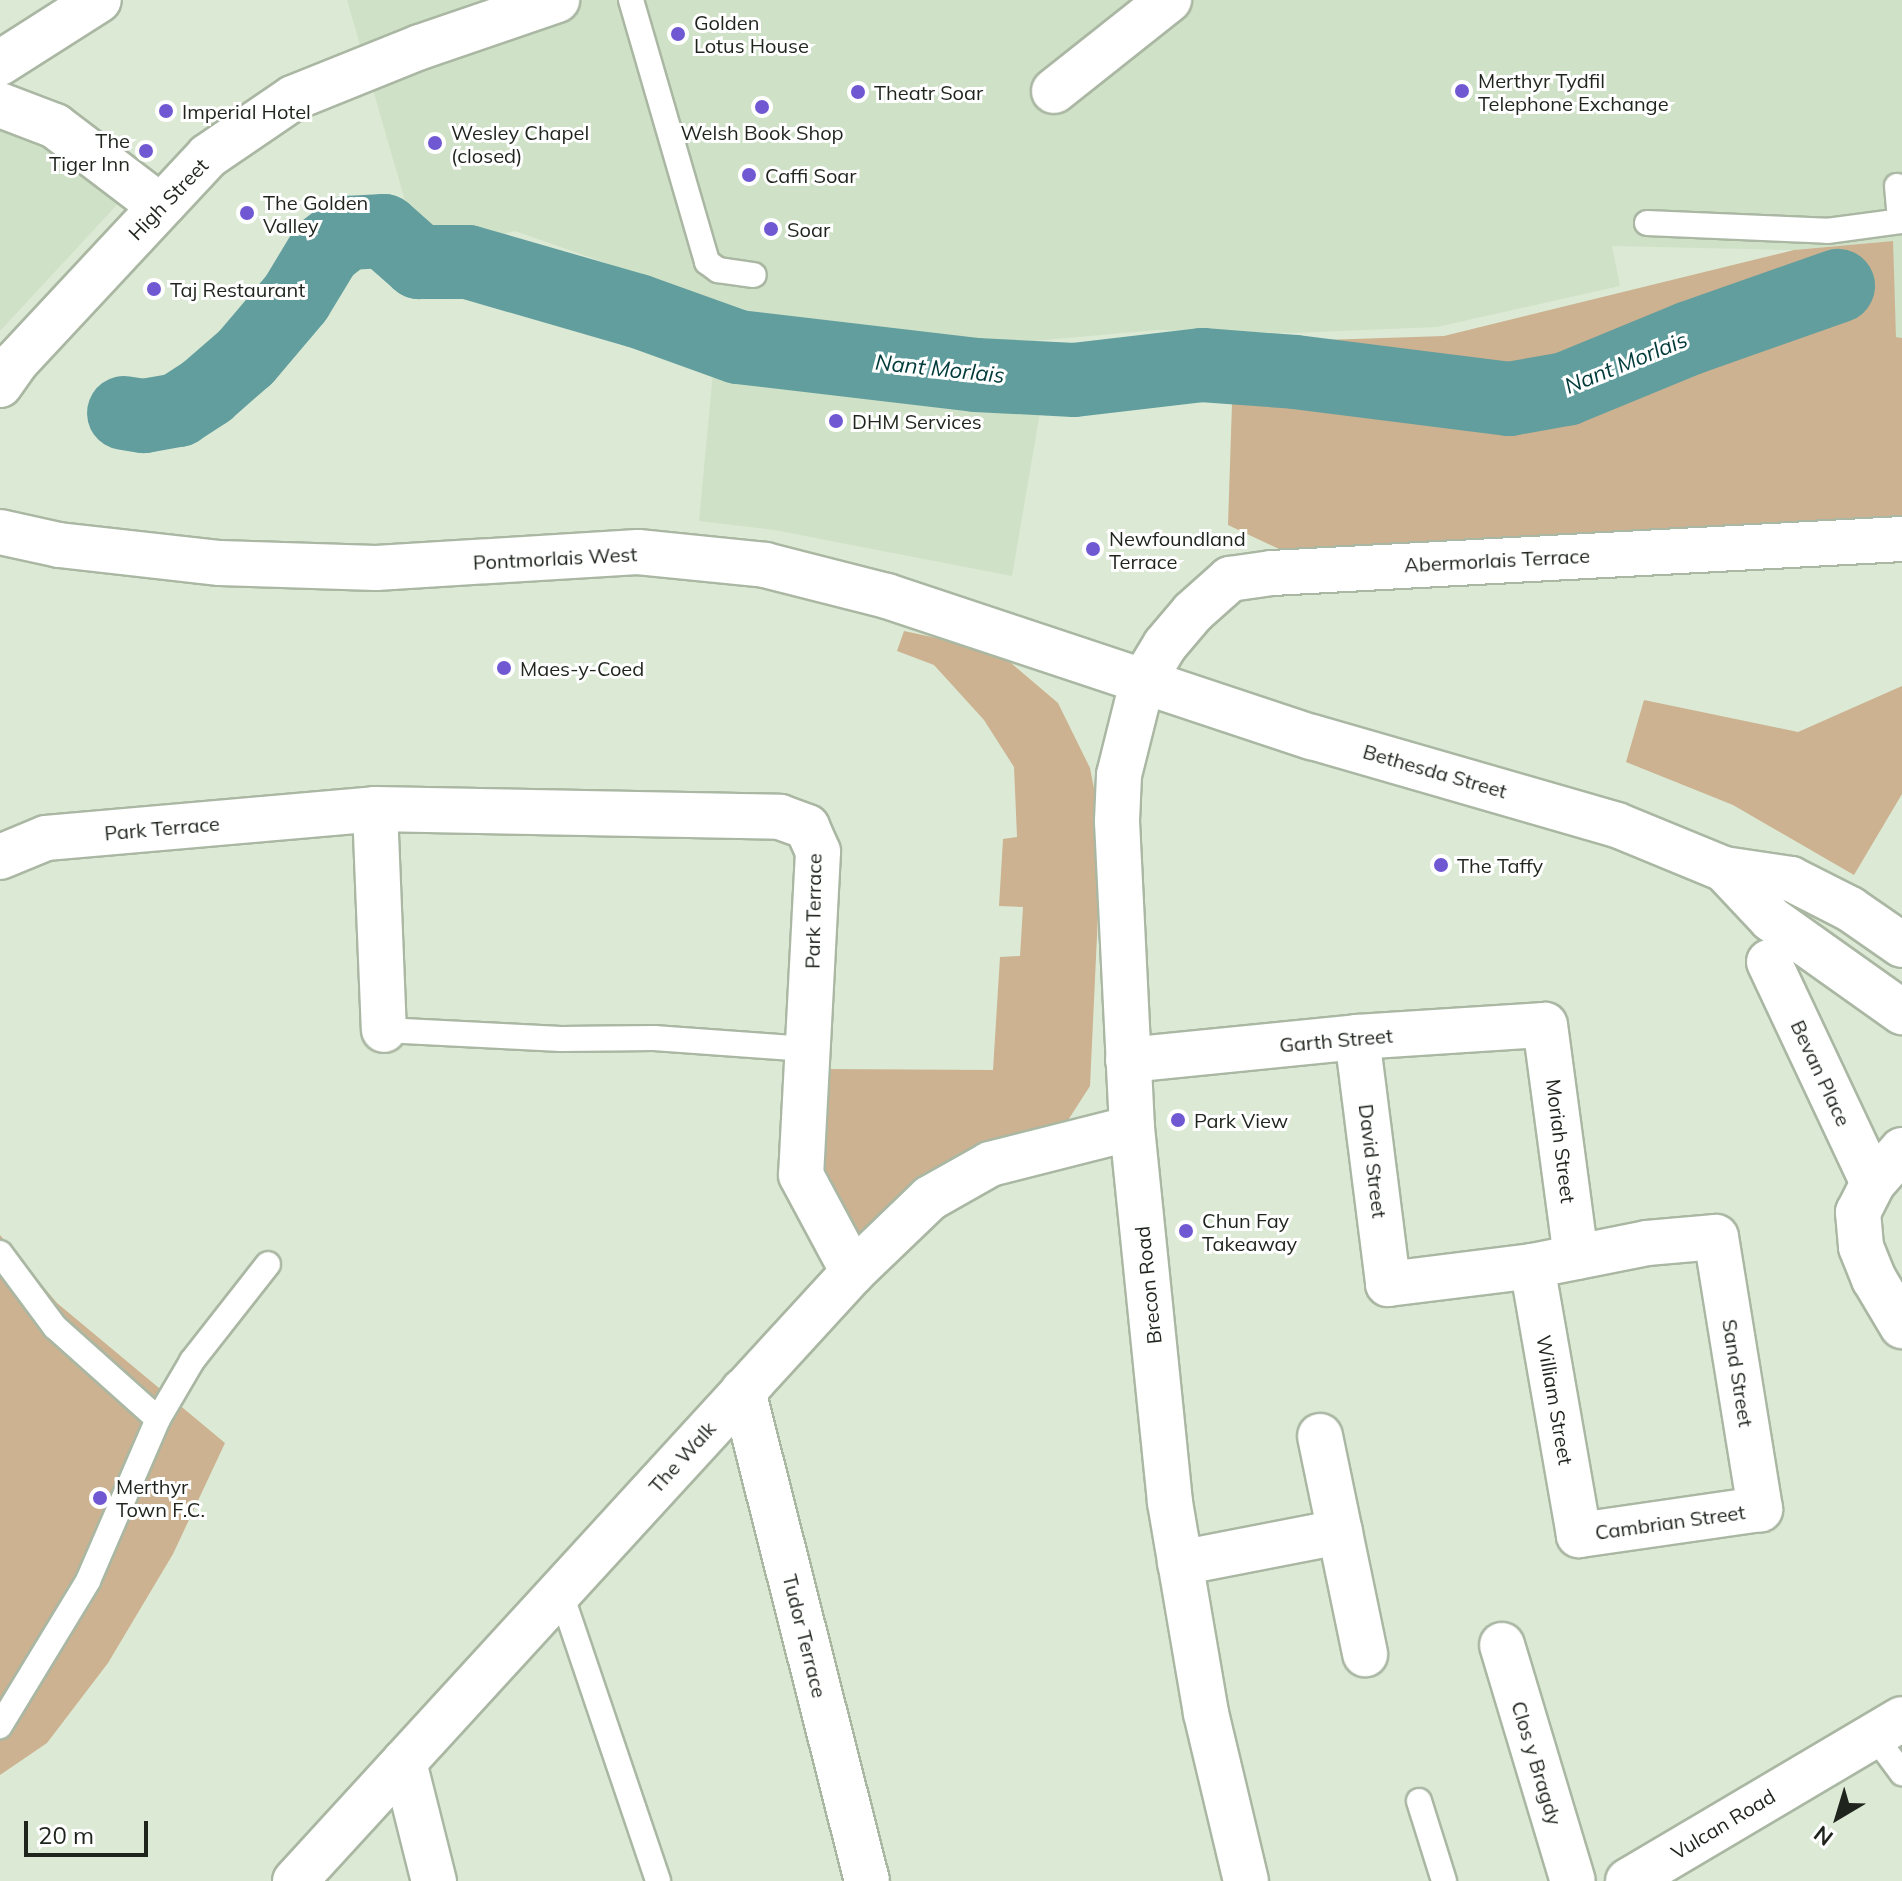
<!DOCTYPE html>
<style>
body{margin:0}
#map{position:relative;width:1902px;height:1881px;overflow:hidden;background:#dcead5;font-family:Mulish,sans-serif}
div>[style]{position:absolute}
.built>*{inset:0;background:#cfe1c6}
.green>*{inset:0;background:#ccb290}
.river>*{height:74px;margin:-37px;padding:0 37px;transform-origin:37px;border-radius:37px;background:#639e9e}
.roads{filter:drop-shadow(2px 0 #aab7a3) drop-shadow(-2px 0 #aab7a3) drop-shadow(0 2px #aab7a3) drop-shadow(0 -2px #aab7a3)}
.lane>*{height:24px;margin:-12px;padding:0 12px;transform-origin:12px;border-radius:12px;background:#fff}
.street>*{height:44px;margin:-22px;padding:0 22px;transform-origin:22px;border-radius:22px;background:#fff}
.secondary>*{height:44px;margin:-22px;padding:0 22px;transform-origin:22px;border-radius:22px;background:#fff}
.primary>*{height:44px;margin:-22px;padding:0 22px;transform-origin:22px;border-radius:22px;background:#fff}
.dots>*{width:22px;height:22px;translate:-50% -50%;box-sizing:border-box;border:4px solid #fff;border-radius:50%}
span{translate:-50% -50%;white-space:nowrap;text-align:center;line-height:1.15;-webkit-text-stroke:6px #fff;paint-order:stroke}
.poi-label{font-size:20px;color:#1f241d}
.left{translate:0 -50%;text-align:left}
.right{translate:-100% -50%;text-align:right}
.street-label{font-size:20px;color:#1f241d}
.water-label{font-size:22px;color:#003a3a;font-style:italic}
.north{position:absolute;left:1798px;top:1777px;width:80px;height:80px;-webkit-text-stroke:6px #fff;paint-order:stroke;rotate:218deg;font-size:22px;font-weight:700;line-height:32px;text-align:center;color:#1f241d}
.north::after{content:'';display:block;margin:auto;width:28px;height:36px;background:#1f241d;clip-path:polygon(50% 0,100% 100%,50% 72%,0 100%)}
.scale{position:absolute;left:24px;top:1821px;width:124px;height:36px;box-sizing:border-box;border:4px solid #1f241d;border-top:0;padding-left:10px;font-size:24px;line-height:28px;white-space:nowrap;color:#1f241d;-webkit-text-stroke:6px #fff;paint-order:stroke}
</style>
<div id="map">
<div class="built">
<i style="clip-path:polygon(347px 0,1902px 0,1902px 338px,1896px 337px,1892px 241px,1794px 250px,1612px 246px,1620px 286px,1437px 327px,1292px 333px,1157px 330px,932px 350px,898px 335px,780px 324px,515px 231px,421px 256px)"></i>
<i style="clip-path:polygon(0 113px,127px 194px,0 331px)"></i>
<i style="clip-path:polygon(714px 361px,953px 387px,1042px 401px,1012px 576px,774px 530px,699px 521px)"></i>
</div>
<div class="green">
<i style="clip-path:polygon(1893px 241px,1896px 337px,1902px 338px,1902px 531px,1298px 558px,1228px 525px,1234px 343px,1444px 336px,1794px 250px)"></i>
<i style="clip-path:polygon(904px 631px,997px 651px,1058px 703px,1090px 768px,1102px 829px,1090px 1086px,1063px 1128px,858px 1251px,812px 1173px,825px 1069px,993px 1070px,1000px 957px,1020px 956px,1023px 907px,999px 906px,1003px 839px,1017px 837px,1014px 767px,984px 720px,934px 665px,897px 651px)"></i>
<i style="clip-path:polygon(1902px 686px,1902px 794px,1854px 875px,1733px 805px,1626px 762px,1644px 700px,1798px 732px)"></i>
<i style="clip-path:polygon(0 1235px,57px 1303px,225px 1443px,173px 1554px,108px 1663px,47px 1743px,0 1775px)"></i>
</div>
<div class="river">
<i style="left:124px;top:413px;width:20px;rotate:9deg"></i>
<i style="left:144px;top:416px;width:35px;rotate:-10deg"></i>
<i style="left:178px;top:410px;width:35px;rotate:-33deg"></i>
<i style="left:207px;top:391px;width:52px;rotate:-41.1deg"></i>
<i style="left:246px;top:357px;width:77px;rotate:-49.7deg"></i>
<i style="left:296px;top:298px;width:56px;rotate:-58.9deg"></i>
<i style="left:325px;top:250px;width:28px;rotate:-38deg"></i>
<i style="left:347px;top:233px;width:37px;rotate:-3deg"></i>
<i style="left:384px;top:231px;width:47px;rotate:41.5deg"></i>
<i style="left:419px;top:262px;width:49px"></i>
<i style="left:468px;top:262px;width:177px;rotate:16.1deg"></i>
<i style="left:638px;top:311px;width:106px;rotate:19.8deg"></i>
<i style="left:738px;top:347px;width:240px;rotate:6.7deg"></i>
<i style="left:976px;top:375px;width:98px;rotate:2.9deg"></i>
<i style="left:1074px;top:380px;width:129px;rotate:-6.7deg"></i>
<i style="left:1202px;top:365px;width:93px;rotate:4.3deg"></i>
<i style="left:1295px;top:372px;width:216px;rotate:7.2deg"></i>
<i style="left:1509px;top:399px;width:58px;rotate:-10deg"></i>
<i style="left:1566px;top:389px;width:134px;rotate:-22.4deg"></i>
<i style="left:1690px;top:338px;width:157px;rotate:-19.4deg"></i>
</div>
<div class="roads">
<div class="lane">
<i style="left:631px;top:0;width:273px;rotate:73.8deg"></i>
<i style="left:707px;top:262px;width:14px;rotate:36deg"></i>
<i style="left:718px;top:270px;width:36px;rotate:8deg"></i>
<i style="left:1897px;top:186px;width:35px;rotate:85deg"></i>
<i style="left:1647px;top:223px;width:180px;rotate:2.5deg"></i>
<i style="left:1827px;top:231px;width:76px;rotate:-7.6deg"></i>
<i style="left:384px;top:1030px;width:177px;rotate:2.9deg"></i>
<i style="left:561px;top:1039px;width:93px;rotate:-0.6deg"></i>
<i style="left:654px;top:1038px;width:153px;rotate:4.1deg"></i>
<i style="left:807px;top:1049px;width:3px;rotate:72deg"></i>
<i style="left:0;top:1253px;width:92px;rotate:53.4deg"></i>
<i style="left:55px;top:1327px;width:138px;rotate:41.8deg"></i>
<i style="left:158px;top:1419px;width:176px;rotate:113.4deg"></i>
<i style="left:88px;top:1581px;width:170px;rotate:121.3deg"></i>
<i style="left:158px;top:1419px;width:67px;rotate:-59.6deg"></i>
<i style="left:192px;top:1361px;width:123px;rotate:-51.9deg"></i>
<i style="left:560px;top:1591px;width:306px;rotate:71.3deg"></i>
<i style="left:1873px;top:1734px;width:49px;rotate:53.4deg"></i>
<i style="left:1419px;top:1801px;width:84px;rotate:72.6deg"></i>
</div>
<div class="street">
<i style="left:0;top:63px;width:117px;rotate:-32.5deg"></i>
<i style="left:1054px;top:91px;width:147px;rotate:-38.4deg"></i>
<i style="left:0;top:105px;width:59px;rotate:20.9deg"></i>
<i style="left:55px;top:126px;width:132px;rotate:37.3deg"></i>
<i style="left:375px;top:809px;width:221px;rotate:87.7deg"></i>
<i style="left:0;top:857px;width:50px;rotate:-22.4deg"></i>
<i style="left:46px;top:838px;width:330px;rotate:-5deg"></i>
<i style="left:375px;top:809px;width:405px;rotate:1.1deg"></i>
<i style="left:780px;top:817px;width:29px;rotate:20deg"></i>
<i style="left:807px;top:827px;width:27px;rotate:66deg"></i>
<i style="left:818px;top:852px;width:323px;rotate:93deg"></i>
<i style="left:801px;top:1175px;width:110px;rotate:61.8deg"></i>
<i style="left:1769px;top:962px;width:244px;rotate:64.8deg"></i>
<i style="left:1357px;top:1037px;width:249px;rotate:82.8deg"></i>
<i style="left:1388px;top:1284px;width:145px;rotate:-7.1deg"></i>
<i style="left:1532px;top:1266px;width:117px;rotate:-11.3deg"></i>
<i style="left:1647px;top:1243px;width:69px;rotate:-5deg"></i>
<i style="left:1716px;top:1237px;width:276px;rotate:80.8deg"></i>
<i style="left:1760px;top:1509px;width:183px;rotate:171.8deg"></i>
<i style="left:1579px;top:1535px;width:273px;rotate:-99.9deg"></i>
<i style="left:1128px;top:1060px;width:230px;rotate:-5.7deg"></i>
<i style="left:1357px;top:1037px;width:188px;rotate:-3.7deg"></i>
<i style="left:1545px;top:1025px;width:234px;rotate:82.4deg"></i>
<i style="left:1902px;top:1150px;width:44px;rotate:131.3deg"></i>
<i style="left:1873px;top:1183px;width:33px;rotate:117deg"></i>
<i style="left:1858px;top:1212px;width:35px;rotate:85deg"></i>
<i style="left:1861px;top:1247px;width:35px;rotate:68deg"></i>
<i style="left:1874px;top:1279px;width:55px;rotate:59.2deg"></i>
<i style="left:743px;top:1391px;width:505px;rotate:75.8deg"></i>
<i style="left:1320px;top:1436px;width:223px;rotate:78.3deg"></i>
<i style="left:1180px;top:1563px;width:163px;rotate:-11deg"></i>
<i style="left:1502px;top:1645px;width:246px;rotate:73.3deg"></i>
<i style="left:404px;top:1762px;width:123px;rotate:75.9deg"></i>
<i style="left:295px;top:1881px;width:826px;rotate:-47.5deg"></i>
<i style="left:853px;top:1272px;width:107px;rotate:-43.9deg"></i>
<i style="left:930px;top:1198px;width:69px;rotate:-29.5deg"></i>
<i style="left:990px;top:1164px;width:146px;rotate:-14.2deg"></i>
<i style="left:1246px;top:1881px;width:173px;rotate:-103.4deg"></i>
<i style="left:1206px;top:1713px;width:214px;rotate:-99.7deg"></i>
<i style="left:1170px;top:1502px;width:376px;rotate:-95.8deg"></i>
<i style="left:1132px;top:1128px;width:307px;rotate:-92.8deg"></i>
<i style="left:1117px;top:821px;width:46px;rotate:-87.5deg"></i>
<i style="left:1119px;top:775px;width:95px;rotate:-76deg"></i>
<i style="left:1142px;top:683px;width:44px;rotate:-58.8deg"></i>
<i style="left:1165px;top:645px;width:43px;rotate:-49.7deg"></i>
<i style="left:1193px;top:612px;width:50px;rotate:-41.7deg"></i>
<i style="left:1230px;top:579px;width:42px;rotate:-8.1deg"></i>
<i style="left:1272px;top:573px;width:631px;rotate:-3.09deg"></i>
<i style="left:1628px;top:1881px;width:318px;rotate:-30.6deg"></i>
</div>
<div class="secondary">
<i style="left:0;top:385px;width:28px;rotate:-55deg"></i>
<i style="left:16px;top:362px;width:282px;rotate:-47deg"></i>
<i style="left:208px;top:156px;width:103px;rotate:-34.3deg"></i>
<i style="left:293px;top:98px;width:137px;rotate:-21.9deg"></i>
<i style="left:420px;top:47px;width:145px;rotate:-18.9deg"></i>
</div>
<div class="primary">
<i style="left:0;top:532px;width:60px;rotate:12.4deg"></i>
<i style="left:59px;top:545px;width:162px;rotate:6.4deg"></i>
<i style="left:220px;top:563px;width:156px;rotate:1.8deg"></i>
<i style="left:376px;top:568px;width:262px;rotate:-3.5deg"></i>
<i style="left:638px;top:552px;width:128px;rotate:5.8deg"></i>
<i style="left:765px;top:565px;width:126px;rotate:14.3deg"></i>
<i style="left:887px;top:596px;width:448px;rotate:18.4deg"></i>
<i style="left:1312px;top:737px;width:317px;rotate:16.1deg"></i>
<i style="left:1617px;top:825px;width:116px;rotate:22.4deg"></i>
<i style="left:1724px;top:869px;width:68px;rotate:8.5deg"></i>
<i style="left:1791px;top:879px;width:66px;rotate:27deg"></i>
<i style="left:1850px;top:909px;width:63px;rotate:34.7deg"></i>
<i style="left:1724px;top:869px;width:69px;rotate:46.8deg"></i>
<i style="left:1771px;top:919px;width:161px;rotate:35.4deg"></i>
</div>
</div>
<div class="dots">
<i style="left:678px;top:34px;background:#7058d2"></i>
<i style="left:1462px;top:91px;background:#7058d2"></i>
<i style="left:858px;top:92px;background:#7058d2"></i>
<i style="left:762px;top:107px;background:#7058d2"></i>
<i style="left:166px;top:111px;background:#7058d2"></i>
<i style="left:435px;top:143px;background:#7058d2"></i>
<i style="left:146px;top:151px;background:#7058d2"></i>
<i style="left:749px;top:175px;background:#7058d2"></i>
<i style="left:247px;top:213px;background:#7058d2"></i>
<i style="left:771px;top:229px;background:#7058d2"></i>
<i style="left:154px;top:289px;background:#7058d2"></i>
<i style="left:836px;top:421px;background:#7058d2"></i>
<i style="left:1093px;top:549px;background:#7058d2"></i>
<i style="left:504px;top:668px;background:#7058d2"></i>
<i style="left:1441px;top:865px;background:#7058d2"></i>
<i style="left:1178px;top:1120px;background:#7058d2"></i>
<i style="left:1186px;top:1231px;background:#7058d2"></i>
<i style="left:100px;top:1498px;background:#7058d2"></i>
</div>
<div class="poi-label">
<span class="left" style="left:694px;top:34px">Golden<br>Lotus House</span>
<span class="left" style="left:1478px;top:92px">Merthyr Tydfil<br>Telephone Exchange</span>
<span class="left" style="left:874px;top:92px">Theatr Soar</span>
<span class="left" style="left:182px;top:111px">Imperial Hotel</span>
<span class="left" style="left:451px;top:144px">Wesley Chapel<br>(closed)</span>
<span style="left:762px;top:132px">Welsh Book Shop</span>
<span class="right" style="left:130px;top:152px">The<br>Tiger Inn</span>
<span class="left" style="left:765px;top:175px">Caffi Soar</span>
<span class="left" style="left:263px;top:214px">The Golden<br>Valley</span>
<span class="left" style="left:787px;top:229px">Soar</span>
<span class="left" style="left:170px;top:289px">Taj Restaurant</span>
<span class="left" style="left:852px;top:421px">DHM Services</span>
<span class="left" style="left:1109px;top:550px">Newfoundland<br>Terrace</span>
<span class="left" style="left:520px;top:668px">Maes-y-Coed</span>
<span class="left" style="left:1457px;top:865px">The Taffy</span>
<span class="left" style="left:1194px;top:1120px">Park View</span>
<span class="left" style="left:1202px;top:1232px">Chun Fay<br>Takeaway</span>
<span class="left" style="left:116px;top:1498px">Merthyr<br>Town F.C.</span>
</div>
<div class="street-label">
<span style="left:168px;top:199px;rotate:-46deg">High Street</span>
<span style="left:555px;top:558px;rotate:-3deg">Pontmorlais West</span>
<span style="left:1497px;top:560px;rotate:-3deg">Abermorlais Terrace</span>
<span style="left:1435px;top:771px;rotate:16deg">Bethesda Street</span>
<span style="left:162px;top:828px;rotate:-5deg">Park Terrace</span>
<span style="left:813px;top:911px;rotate:-89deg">Park Terrace</span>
<span style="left:1336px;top:1040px;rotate:-5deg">Garth Street</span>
<span style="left:1821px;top:1073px;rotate:65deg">Bevan Place</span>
<span style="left:1561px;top:1141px;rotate:83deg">Moriah Street</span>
<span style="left:1373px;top:1161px;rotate:83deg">David Street</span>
<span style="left:1148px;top:1285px;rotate:-96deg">Brecon Road</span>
<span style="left:1738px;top:1373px;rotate:81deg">Sand Street</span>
<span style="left:1555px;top:1400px;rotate:80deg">William Street</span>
<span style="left:682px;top:1457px;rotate:-48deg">The Walk</span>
<span style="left:1670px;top:1522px;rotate:-8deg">Cambrian Street</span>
<span style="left:805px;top:1636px;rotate:76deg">Tudor Terrace</span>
<span style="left:1537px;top:1763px;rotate:73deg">Clos y Bragdy</span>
<span style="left:1723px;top:1824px;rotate:-31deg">Vulcan Road</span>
</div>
<div class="water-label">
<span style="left:1626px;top:363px;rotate:-22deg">Nant Morlais</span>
<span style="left:940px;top:369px;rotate:6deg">Nant Morlais</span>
</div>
<div class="north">N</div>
<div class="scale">20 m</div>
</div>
